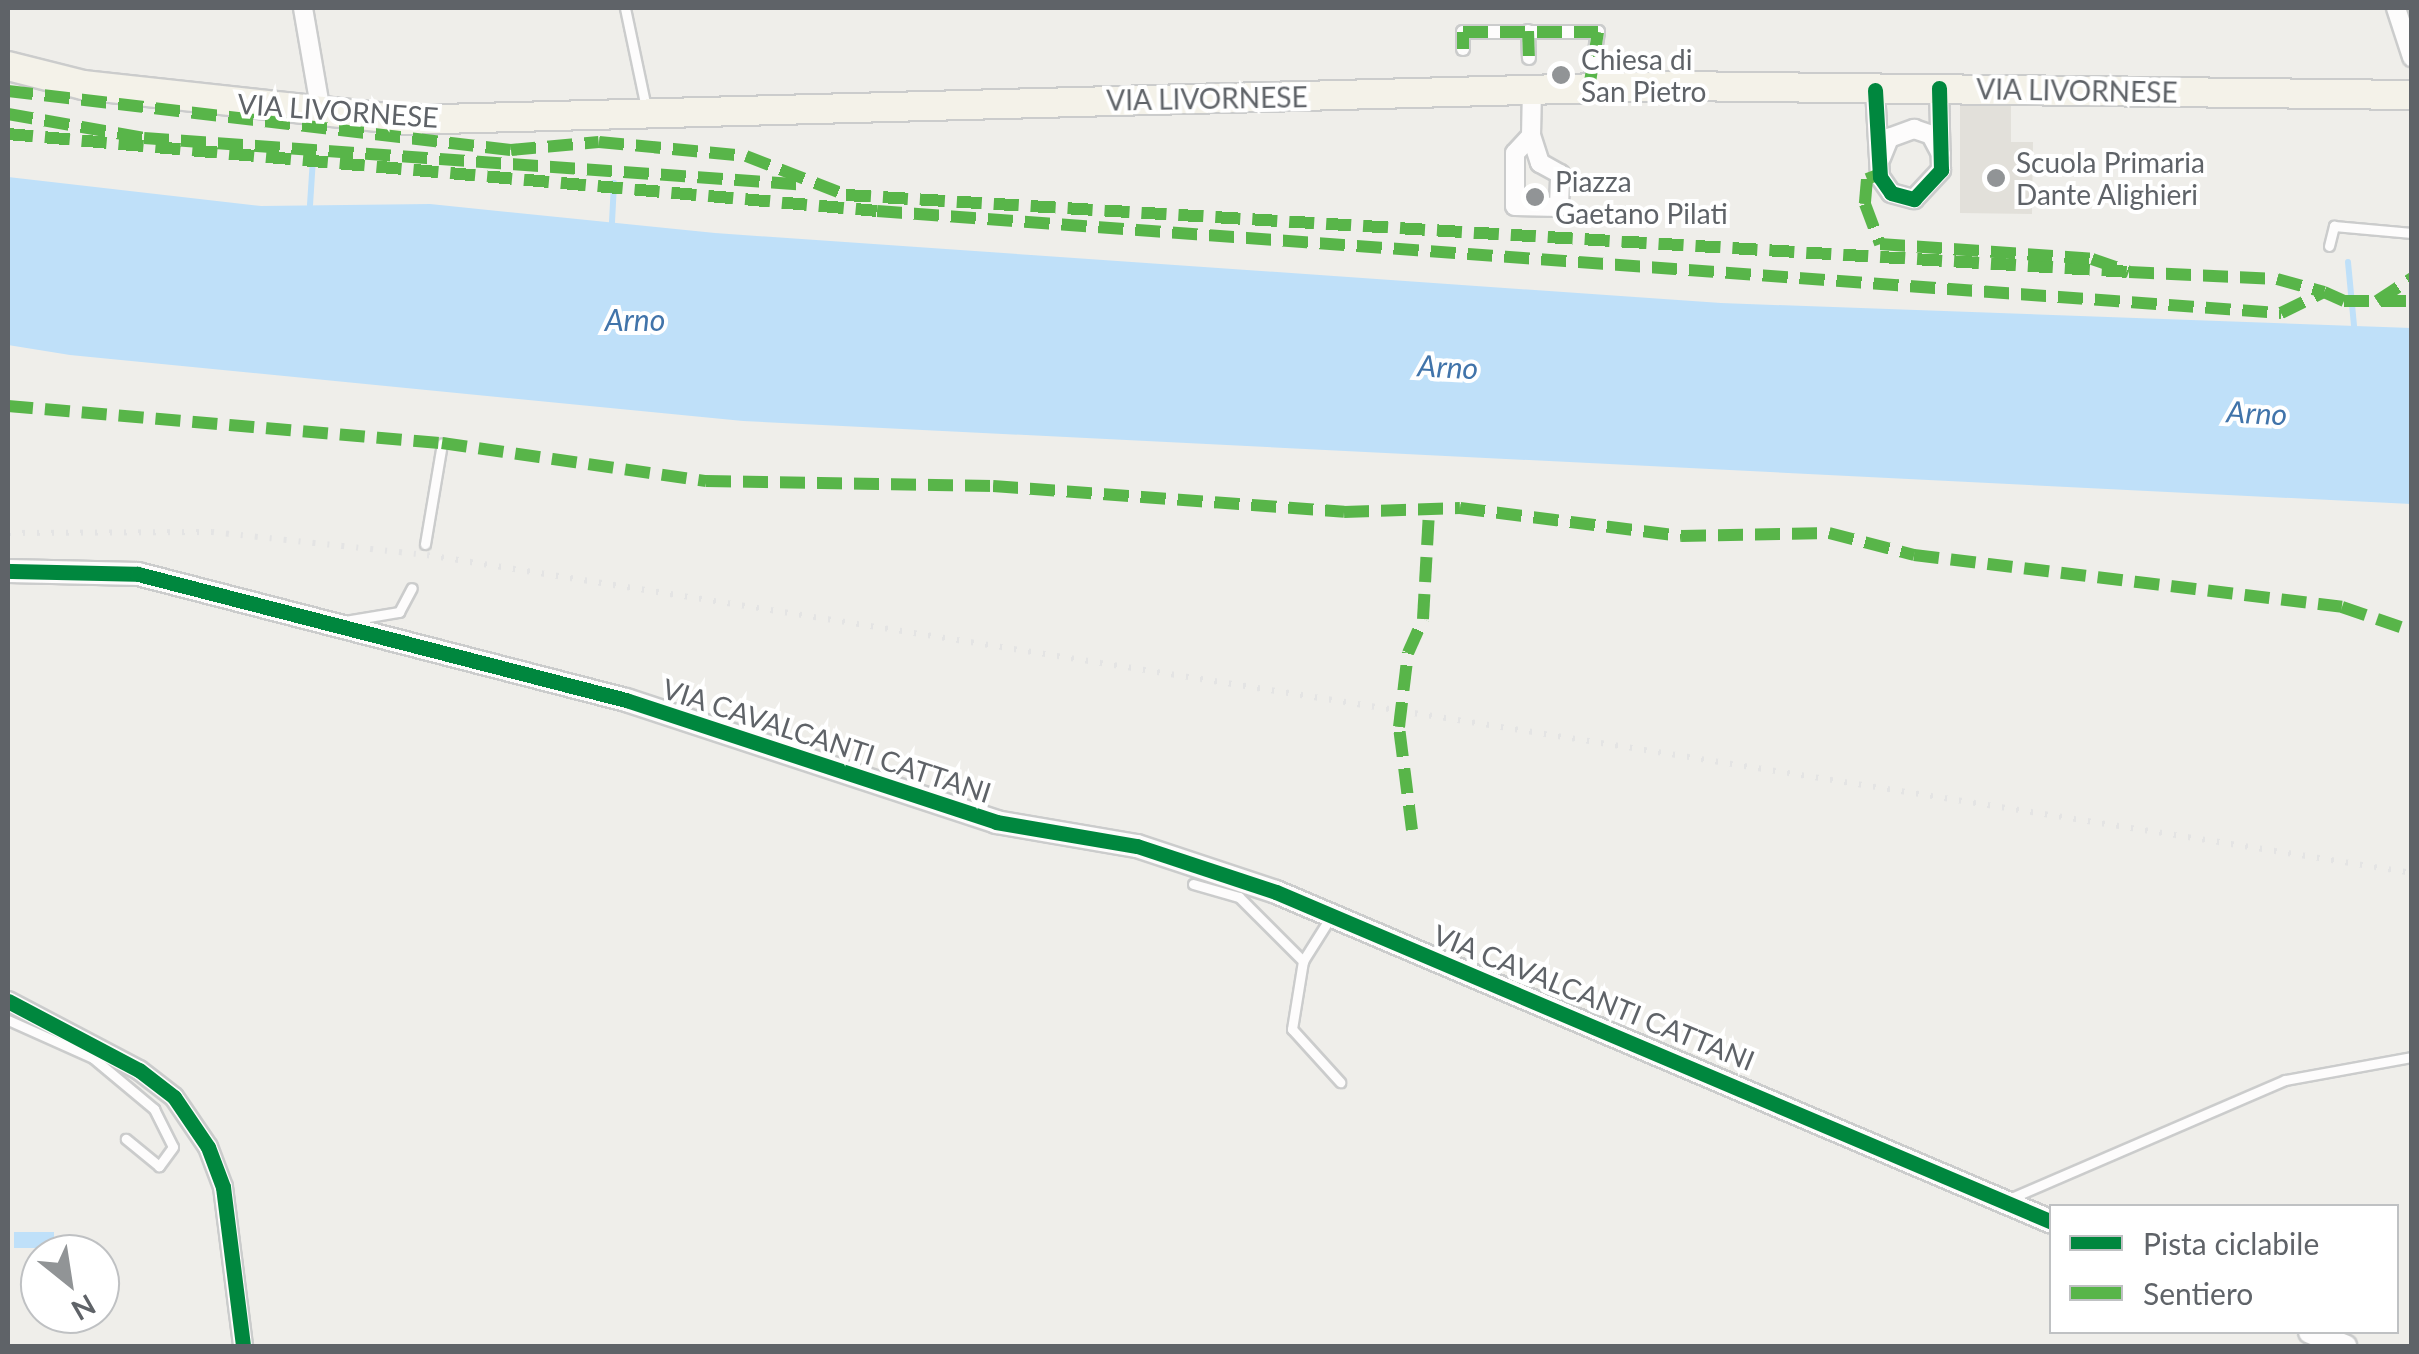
<!DOCTYPE html>
<style>
body{margin:0}
#map{position:relative;width:2419px;height:1354px;overflow:hidden;background:#efeeea;font-family:Lato,sans-serif}
div>[style]{position:absolute}
.education>*{inset:0;background:#e2e0da}
.water>*{inset:0;background:#bfe0f9;transform-origin:0 0}
.stream>*{height:6px;margin:-3px;padding:0 3px;transform-origin:3px;border-radius:3px;background:#bfe0f9}
.roads{filter:drop-shadow(2px 0 #cbcccc) drop-shadow(-2px 0 #cbcccc) drop-shadow(0 2px #cbcccc) drop-shadow(0 -2px #cbcccc)}
.service>*{height:9px;margin:-4.5px;padding:0 4.5px;transform-origin:4.5px;border-radius:4.5px;background:#fdfcfc}
.pedestrian>*{height:12px;margin:-6px;padding:0 6px;transform-origin:6px;border-radius:6px;background:#fdfcfc}
.minor>*{height:18px;margin:-9px;padding:0 9px;transform-origin:9px;border-radius:9px;background:#fdfcfc}
.tertiary>*{height:22px;margin:-11px;padding:0 11px;transform-origin:11px;border-radius:11px;background:#fdfcfc}
.primary>*{height:28px;margin:-14px;padding:0 14px;transform-origin:14px;border-radius:14px;background:#f4f2e9}
.rail>*{height:6px;margin-top:-3px;transform-origin:0;background:repeating-linear-gradient(90deg,#e4e4e4 0 2.5px,transparent 0 14.5px)}
.quiet>*{height:12px;margin-top:-6px;transform-origin:0;background:repeating-linear-gradient(90deg,#58b549 0 25px,transparent 0 37px)}
.cycleway>*{height:15px;margin:-7.5px;padding:0 7.5px;transform-origin:7.5px;border-radius:7.5px;background:#00873e}
.dots>*{width:28px;height:28px;translate:-50% -50%;box-sizing:border-box;border:5px solid #fff;border-radius:50%}
span{translate:-50% -50%;white-space:nowrap;text-align:center;line-height:1.15;-webkit-text-stroke:8px #fff;paint-order:stroke}
.poi-label{font-size:28px;color:#5f6368}
.left{translate:0 -50%;text-align:left}
.street-label{font-size:28px;color:#5f6368}
.water-label{font-size:30px;color:#4174aa;font-style:italic}
.frame{position:absolute;inset:0;border:10px solid #5f6368;pointer-events:none}
.legend{position:absolute;left:2049px;top:1204px;width:350px;height:130px;box-sizing:border-box;background:#fff;border:2px solid #bfc1c3;margin:0;padding:12px 18px;list-style:none;font-size:30px;color:#5f6368}
.legend li{display:flex;align-items:center;gap:20px;height:50px}
.legend b{width:50px;border:2px solid #bfc1c3}
.north{position:absolute;left:20px;top:1234px;width:100px;height:100px;box-sizing:border-box;background:#fff;border:2px solid #bfc1c3;border-radius:50%;rotate:150deg;font-size:28px;font-weight:700;line-height:40px;text-align:center;color:#5f6368}
.north::after{content:'';display:block;margin:auto;width:35px;height:45px;background:#919496;clip-path:polygon(50% 0,100% 100%,50% 72%,0 100%)}
</style>
<div id="map">
<div class="education">
<i style="clip-path:polygon(1960px 100px,2011px 100px,2011px 142px,2033px 142px,2032px 214px,1960px 213px)"></i>
</div>
<div class="water">
<i style="clip-path:polygon(8px 177px,261px 206px,430px 204px,715px 233px,1721px 303px,2411px 328px,2411px 504px,743px 421px,70px 355px,8px 345px)"></i>
<i style="left:14px;top:1232px;width:40px;height:16px"></i>
</div>
<div class="stream">
<i style="left:310px;top:205px;width:47px;rotate:-86.3deg"></i>
<i style="left:612px;top:222px;width:39px;rotate:-87deg"></i>
<i style="left:2348px;top:262px;width:64px;rotate:84.6deg"></i>
</div>
<div class="roads">
<div class="service">
<i style="left:625px;top:8px;width:102px;rotate:78.1deg"></i>
<i style="left:2329px;top:246px;width:21px;rotate:-76deg"></i>
<i style="left:2334px;top:226px;width:78px;rotate:5.1deg"></i>
<i style="left:425px;top:544px;width:102px;rotate:-80.4deg"></i>
<i style="left:345px;top:621px;width:55px;rotate:-9.5deg"></i>
<i style="left:399px;top:612px;width:27px;rotate:-62deg"></i>
<i style="left:1193px;top:884px;width:48px;rotate:15.8deg"></i>
<i style="left:1239px;top:897px;width:91px;rotate:45deg"></i>
<i style="left:1330px;top:918px;width:51px;rotate:122.1deg"></i>
<i style="left:1303px;top:961px;width:69px;rotate:99.2deg"></i>
<i style="left:1292px;top:1029px;width:72px;rotate:47.8deg"></i>
<i style="left:8px;top:1020px;width:93px;rotate:24.1deg"></i>
<i style="left:93px;top:1058px;width:80px;rotate:39.9deg"></i>
<i style="left:154px;top:1109px;width:42px;rotate:63.4deg"></i>
<i style="left:173px;top:1147px;width:24px;rotate:126deg"></i>
<i style="left:159px;top:1166px;width:43px;rotate:-140.7deg"></i>
<i style="left:2011px;top:1198px;width:298px;rotate:-23.3deg"></i>
<i style="left:2285px;top:1080px;width:129px;rotate:-10.3deg"></i>
</div>
<div class="pedestrian">
<i style="left:1528px;top:31px;width:27px;rotate:88deg"></i>
<i style="left:1463px;top:49px;width:17px;rotate:-90deg"></i>
<i style="left:1463px;top:32px;width:135px"></i>
<i style="left:1598px;top:32px;width:57px;rotate:99.1deg"></i>
</div>
<div class="minor">
<i style="left:303px;top:8px;width:106px;rotate:80.2deg"></i>
<i style="left:2396px;top:8px;width:52px;rotate:71.9deg"></i>
<i style="left:1875px;top:90px;width:87px;rotate:86.7deg"></i>
<i style="left:1880px;top:177px;width:19px;rotate:55deg"></i>
<i style="left:1891px;top:193px;width:24px;rotate:15deg"></i>
<i style="left:1914px;top:199px;width:40px;rotate:-47deg"></i>
<i style="left:1941px;top:170px;width:82px;rotate:-91.4deg"></i>
<i style="left:1531px;top:136px;width:23px;rotate:133deg"></i>
<i style="left:1515px;top:153px;width:53px;rotate:90deg"></i>
<i style="left:1515px;top:206px;width:44px;rotate:1.3deg"></i>
<i style="left:1559px;top:207px;width:33px;rotate:-88deg"></i>
<i style="left:1560px;top:174px;width:23px;rotate:-151deg"></i>
<i style="left:1540px;top:163px;width:28px;rotate:-108deg"></i>
<i style="left:1531px;top:136px;width:46px;rotate:-88.8deg"></i>
<i style="left:1881px;top:158px;width:22px;rotate:-68deg"></i>
<i style="left:1889px;top:138px;width:27px;rotate:-20deg"></i>
<i style="left:1914px;top:129px;width:18px;rotate:19deg"></i>
<i style="left:1931px;top:135px;width:21px;rotate:62deg"></i>
<i style="left:8px;top:1001px;width:148px;rotate:27.8deg"></i>
<i style="left:139px;top:1070px;width:44px;rotate:37.6deg"></i>
<i style="left:174px;top:1097px;width:60px;rotate:55.8deg"></i>
<i style="left:208px;top:1147px;width:43px;rotate:69.4deg"></i>
<i style="left:223px;top:1187px;width:160px;rotate:82.8deg"></i>
</div>
<div class="tertiary">
<i style="left:8px;top:571px;width:130px;rotate:1.3deg"></i>
<i style="left:138px;top:574px;width:504px;rotate:14.48deg"></i>
<i style="left:626px;top:700px;width:390px;rotate:18.2deg"></i>
<i style="left:996px;top:822px;width:143px;rotate:9.7deg"></i>
<i style="left:1137px;top:846px;width:146px;rotate:18.3deg"></i>
<i style="left:1276px;top:892px;width:843px;rotate:23.04deg"></i>
<i style="left:2310px;top:1332px;width:38px;rotate:22deg"></i>
</div>
<div class="primary">
<i style="left:8px;top:66px;width:77px;rotate:14.2deg"></i>
<i style="left:83px;top:85px;width:322px;rotate:6.2deg"></i>
<i style="left:403px;top:120px;width:1272px;rotate:-1.53deg"></i>
<i style="left:1675px;top:86px;width:737px;rotate:0.7deg"></i>
</div>
</div>
<div class="rail">
<i style="left:8px;top:533px;width:204px;rotate:-0.3deg"></i>
<i style="left:212px;top:532px;width:216px;rotate:6.1deg"></i>
<i style="left:427px;top:555px;width:2010px;rotate:9.1deg"></i>
</div>
<div class="quiet">
<i style="left:1528px;top:31px;width:27px;rotate:88deg"></i>
<i style="left:1463px;top:49px;width:17px;rotate:-90deg"></i>
<i style="left:1463px;top:32px;width:135px"></i>
<i style="left:1598px;top:32px;width:57px;rotate:99.1deg"></i>
<i style="left:8px;top:91px;width:506px;rotate:6.69deg"></i>
<i style="left:511px;top:150px;width:88px;rotate:-5.2deg"></i>
<i style="left:599px;top:142px;width:148px;rotate:5.4deg"></i>
<i style="left:746px;top:156px;width:107px;rotate:21.3deg"></i>
<i style="left:846px;top:195px;width:1285px;rotate:3.43deg"></i>
<i style="left:8px;top:114px;width:138px;rotate:10deg"></i>
<i style="left:144px;top:138px;width:665px;rotate:4.05deg"></i>
<i style="left:8px;top:134px;width:872px;rotate:5.06deg"></i>
<i style="left:877px;top:211px;width:1408px;rotate:4.16deg"></i>
<i style="left:2281px;top:313px;width:48px;rotate:-26deg"></i>
<i style="left:2324px;top:292px;width:22px;rotate:24deg"></i>
<i style="left:2344px;top:301px;width:68px"></i>
<i style="left:1880px;top:174px;width:14px;rotate:159deg"></i>
<i style="left:1867px;top:179px;width:25px;rotate:95deg"></i>
<i style="left:1865px;top:204px;width:43px;rotate:69.4deg"></i>
<i style="left:1880px;top:244px;width:213px;rotate:4deg"></i>
<i style="left:2092px;top:259px;width:39px;rotate:19deg"></i>
<i style="left:2129px;top:272px;width:148px;rotate:2.7deg"></i>
<i style="left:2277px;top:279px;width:49px;rotate:15.5deg"></i>
<i style="left:2377px;top:301px;width:42px;rotate:-33.3deg"></i>
<i style="left:8px;top:406px;width:436px;rotate:4.9deg"></i>
<i style="left:442px;top:443px;width:267px;rotate:8.2deg"></i>
<i style="left:706px;top:481px;width:287px;rotate:1deg"></i>
<i style="left:993px;top:486px;width:352px;rotate:4.2deg"></i>
<i style="left:1344px;top:512px;width:116px;rotate:-2deg"></i>
<i style="left:1460px;top:508px;width:223px;rotate:7.2deg"></i>
<i style="left:1681px;top:536px;width:148px;rotate:-1.2deg"></i>
<i style="left:1829px;top:533px;width:88px;rotate:14.5deg"></i>
<i style="left:1914px;top:555px;width:431px;rotate:6.9deg"></i>
<i style="left:2342px;top:607px;width:74px;rotate:18.9deg"></i>
<i style="left:1412px;top:830px;width:104px;rotate:-97.2deg"></i>
<i style="left:1399px;top:727px;width:75px;rotate:-83.1deg"></i>
<i style="left:1408px;top:653px;width:37px;rotate:-66deg"></i>
<i style="left:1423px;top:619px;width:108px;rotate:-86.8deg"></i>
</div>
<div class="cycleway">
<i style="left:1875px;top:90px;width:87px;rotate:86.7deg"></i>
<i style="left:1880px;top:177px;width:19px;rotate:55deg"></i>
<i style="left:1891px;top:193px;width:24px;rotate:15deg"></i>
<i style="left:1914px;top:199px;width:40px;rotate:-47deg"></i>
<i style="left:1941px;top:170px;width:82px;rotate:-91.4deg"></i>
<i style="left:8px;top:571px;width:130px;rotate:1.3deg"></i>
<i style="left:138px;top:574px;width:504px;rotate:14.48deg"></i>
<i style="left:626px;top:700px;width:390px;rotate:18.2deg"></i>
<i style="left:996px;top:822px;width:143px;rotate:9.7deg"></i>
<i style="left:1137px;top:846px;width:146px;rotate:18.3deg"></i>
<i style="left:1276px;top:892px;width:843px;rotate:23.04deg"></i>
<i style="left:8px;top:1001px;width:148px;rotate:27.8deg"></i>
<i style="left:139px;top:1070px;width:44px;rotate:37.6deg"></i>
<i style="left:174px;top:1097px;width:60px;rotate:55.8deg"></i>
<i style="left:208px;top:1147px;width:43px;rotate:69.4deg"></i>
<i style="left:223px;top:1187px;width:160px;rotate:82.8deg"></i>
</div>
<div class="dots">
<i style="left:1561px;top:75px;background:#919496"></i>
<i style="left:1996px;top:178px;background:#919496"></i>
<i style="left:1535px;top:197px;background:#919496"></i>
</div>
<div class="poi-label">
<span class="left" style="left:1581px;top:75px">Chiesa di<br>San Pietro</span>
<span class="left" style="left:2016px;top:178px">Scuola Primaria<br>Dante Alighieri</span>
<span class="left" style="left:1555px;top:197px">Piazza<br>Gaetano Pilati</span>
</div>
<div class="street-label">
<span style="left:2077px;top:90px;rotate:1deg">VIA LIVORNESE</span>
<span style="left:1207px;top:98px;rotate:-1deg">VIA LIVORNESE</span>
<span style="left:338px;top:110px;rotate:4deg">VIA LIVORNESE</span>
<span style="left:827px;top:740px;rotate:18deg">VIA CAVALCANTI CATTANI</span>
<span style="left:1594px;top:997px;rotate:22deg">VIA CAVALCANTI CATTANI</span>
</div>
<div class="water-label">
<span style="left:635px;top:319px">Arno</span>
<span style="left:1448px;top:366px;rotate:3deg">Arno</span>
<span style="left:2257px;top:412px;rotate:3deg">Arno</span>
</div>
<div class="frame"></div>
<ul class="legend">
<li><b style="height:12px;background:#00873e"></b>Pista ciclabile</li>
<li><b style="height:12px;background:#58b549"></b>Sentiero</li>
</ul>
<div class="north">N</div>
</div>
